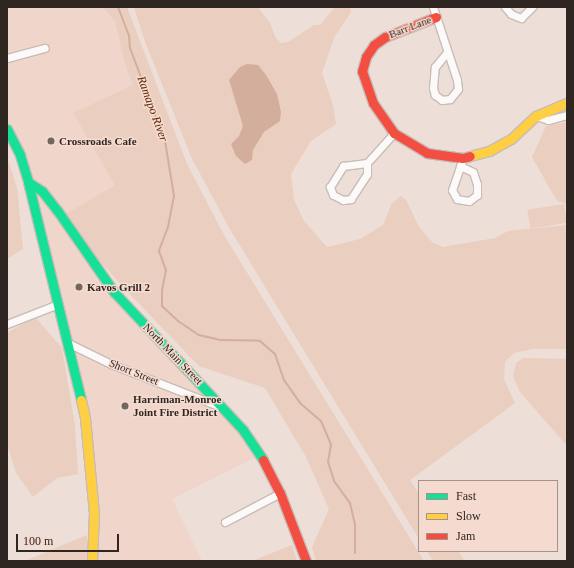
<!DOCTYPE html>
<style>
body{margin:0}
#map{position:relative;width:574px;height:568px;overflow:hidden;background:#edded7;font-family:Georgia,serif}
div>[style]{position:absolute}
.built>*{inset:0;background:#efd5ca}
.green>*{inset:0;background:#eacec0;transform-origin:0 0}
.water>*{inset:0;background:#d4ae9c}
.stream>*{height:2px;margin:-1px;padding:0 1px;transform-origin:1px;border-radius:1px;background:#d4ae9c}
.roads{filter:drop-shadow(1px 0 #c8bcb7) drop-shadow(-1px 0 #c8bcb7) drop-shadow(0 1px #c8bcb7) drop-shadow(0 -1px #c8bcb7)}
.street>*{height:7px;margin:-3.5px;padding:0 3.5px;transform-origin:3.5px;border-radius:3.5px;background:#fcfaf9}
.fast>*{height:9px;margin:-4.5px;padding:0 4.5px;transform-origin:4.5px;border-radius:4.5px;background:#16e098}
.slow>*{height:9px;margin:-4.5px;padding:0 4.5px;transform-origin:4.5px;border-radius:4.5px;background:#ffcf43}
.jam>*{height:9px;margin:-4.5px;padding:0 4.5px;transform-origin:4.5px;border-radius:4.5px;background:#f24e42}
.dots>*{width:11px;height:11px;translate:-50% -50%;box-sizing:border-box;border:2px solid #f5dbcf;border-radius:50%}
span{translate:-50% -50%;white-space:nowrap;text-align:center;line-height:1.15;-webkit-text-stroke:3px #f5dbcf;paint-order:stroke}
.street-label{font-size:11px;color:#2f2521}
.poi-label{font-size:11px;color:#2f2521;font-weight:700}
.left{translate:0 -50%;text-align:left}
.water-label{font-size:12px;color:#5e2301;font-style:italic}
.frame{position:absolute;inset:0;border:8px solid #2f2521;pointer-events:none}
.legend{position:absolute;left:418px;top:480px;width:140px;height:72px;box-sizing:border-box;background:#f5dbcf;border:1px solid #a69289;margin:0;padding:5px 7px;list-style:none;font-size:12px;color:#2f2521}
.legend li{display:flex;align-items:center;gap:8px;height:20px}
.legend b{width:20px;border:1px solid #a69289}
.scale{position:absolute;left:16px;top:534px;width:103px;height:18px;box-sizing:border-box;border:2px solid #2f2521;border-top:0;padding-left:5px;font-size:12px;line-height:14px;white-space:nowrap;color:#2f2521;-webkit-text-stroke:3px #f5dbcf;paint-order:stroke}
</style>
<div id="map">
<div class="built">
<i style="clip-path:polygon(7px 7px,103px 7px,115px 22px,133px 85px,73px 113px,115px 185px,61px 218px,99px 273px,260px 455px,172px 499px,202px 561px,92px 561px,91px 464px,28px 182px,7px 129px)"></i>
</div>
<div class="green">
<i style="clip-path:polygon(103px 7px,127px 7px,187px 164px,224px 235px,424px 561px,316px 561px,312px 547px,329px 509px,306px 457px,265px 388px,199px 366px,123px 287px,61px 217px,115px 185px,73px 113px,133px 85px,126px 67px,115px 22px)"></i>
<i style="clip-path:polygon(134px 7px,258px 7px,270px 23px,276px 38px,281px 43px,288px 42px,314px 25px,320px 25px,335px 7px,350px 7px,351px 12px,334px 38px,322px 73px,333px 105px,336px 124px,311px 141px,291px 174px,294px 200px,304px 221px,327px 247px,360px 239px,383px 225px,392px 203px,401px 196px,406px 200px,419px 227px,433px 243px,443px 247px,495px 238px,508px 231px,567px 225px,567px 349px,532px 349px,514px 353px,505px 362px,504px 379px,515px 403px,410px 480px,419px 494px,419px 539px,231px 231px,192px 159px,144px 39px)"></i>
<i style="clip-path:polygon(567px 122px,567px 204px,557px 201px,532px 157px,546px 126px)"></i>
<i style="clip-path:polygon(7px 157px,17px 188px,23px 249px,7px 259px)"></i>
<i style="left:564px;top:204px;width:19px;height:37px;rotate:81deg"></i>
<i style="clip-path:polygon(35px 317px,62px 348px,75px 426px,78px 474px,57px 478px,33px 497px,16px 473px,7px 444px,7px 333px)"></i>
<i style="clip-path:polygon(523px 358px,567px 359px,567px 446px,520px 392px,513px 376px,516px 363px)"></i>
<i style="clip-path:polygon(87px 535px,87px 561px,25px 561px,58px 547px)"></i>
<i style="clip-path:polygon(292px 545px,297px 561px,252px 561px)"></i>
<i style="clip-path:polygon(427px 551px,458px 551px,465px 561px,433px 561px)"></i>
</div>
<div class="water">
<i style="clip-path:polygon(247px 64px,258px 65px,266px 75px,277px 94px,281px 112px,280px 121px,264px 132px,253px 150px,252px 160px,245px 164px,236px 156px,231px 144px,239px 136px,243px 126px,229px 80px,240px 67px)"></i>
</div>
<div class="stream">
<i style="left:118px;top:7px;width:30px;rotate:69deg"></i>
<i style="left:129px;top:35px;width:13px;rotate:86deg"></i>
<i style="left:130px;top:48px;width:99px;rotate:69.4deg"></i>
<i style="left:165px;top:141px;width:56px;rotate:80.7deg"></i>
<i style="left:174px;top:196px;width:32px;rotate:101deg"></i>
<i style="left:168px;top:227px;width:26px;rotate:111deg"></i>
<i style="left:159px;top:251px;width:20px;rotate:70deg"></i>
<i style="left:166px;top:270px;width:21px;rotate:101deg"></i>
<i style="left:162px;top:291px;width:15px;rotate:90deg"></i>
<i style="left:162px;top:306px;width:22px;rotate:43deg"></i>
<i style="left:178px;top:321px;width:25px;rotate:34deg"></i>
<i style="left:199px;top:335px;width:23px;rotate:13deg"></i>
<i style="left:221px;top:340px;width:39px;rotate:1deg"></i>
<i style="left:260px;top:341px;width:20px;rotate:41deg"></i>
<i style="left:275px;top:354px;width:28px;rotate:71deg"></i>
<i style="left:284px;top:380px;width:28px;rotate:55deg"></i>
<i style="left:300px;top:403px;width:28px;rotate:41deg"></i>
<i style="left:321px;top:421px;width:26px;rotate:67deg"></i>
<i style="left:331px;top:445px;width:17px;rotate:100deg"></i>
<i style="left:328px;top:462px;width:20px;rotate:72deg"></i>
<i style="left:334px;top:481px;width:27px;rotate:54deg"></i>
<i style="left:350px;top:503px;width:22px;rotate:77deg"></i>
<i style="left:355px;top:524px;width:29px;rotate:90deg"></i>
</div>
<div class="roads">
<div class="street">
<i style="left:433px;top:7px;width:77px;rotate:71.8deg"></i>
<i style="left:457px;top:80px;width:9px;rotate:84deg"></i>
<i style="left:458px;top:89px;width:13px;rotate:129deg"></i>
<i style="left:450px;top:99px;width:8px;rotate:173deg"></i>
<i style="left:442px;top:100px;width:9px;rotate:-144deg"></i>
<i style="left:435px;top:95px;width:7px;rotate:-106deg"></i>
<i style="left:433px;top:88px;width:21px;rotate:-85deg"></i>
<i style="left:435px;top:67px;width:19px;rotate:-51deg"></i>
<i style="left:505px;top:7px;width:9px;rotate:49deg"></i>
<i style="left:511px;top:14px;width:11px;rotate:22deg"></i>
<i style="left:521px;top:18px;width:16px;rotate:-45deg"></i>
<i style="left:7px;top:58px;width:39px;rotate:-15deg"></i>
<i style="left:536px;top:116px;width:13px;rotate:18deg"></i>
<i style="left:548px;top:120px;width:20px;rotate:-15deg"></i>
<i style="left:367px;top:163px;width:11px;rotate:90deg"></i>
<i style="left:367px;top:174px;width:30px;rotate:123deg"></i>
<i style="left:351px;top:199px;width:8px;rotate:173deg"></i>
<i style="left:343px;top:200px;width:11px;rotate:-153deg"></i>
<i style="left:333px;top:195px;width:9px;rotate:-111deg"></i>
<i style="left:330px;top:187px;width:25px;rotate:-58deg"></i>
<i style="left:343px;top:166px;width:24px;rotate:-7deg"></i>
<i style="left:367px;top:163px;width:40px;rotate:-48deg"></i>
<i style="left:460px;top:166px;width:14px;rotate:25deg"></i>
<i style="left:473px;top:172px;width:13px;rotate:72deg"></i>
<i style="left:477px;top:184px;width:11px;rotate:90deg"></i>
<i style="left:477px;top:195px;width:10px;rotate:143deg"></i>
<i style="left:469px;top:201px;width:12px;rotate:-171deg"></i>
<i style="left:457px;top:199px;width:10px;rotate:-119deg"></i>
<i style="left:452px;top:190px;width:34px;rotate:-71deg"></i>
<i style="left:7px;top:324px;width:55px;rotate:-21.4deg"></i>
<i style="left:68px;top:343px;width:48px;rotate:26deg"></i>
<i style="left:111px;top:364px;width:116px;rotate:21.3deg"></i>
<i style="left:225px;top:522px;width:62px;rotate:-27.8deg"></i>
</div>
<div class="fast">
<i style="left:7px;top:129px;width:29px;rotate:63deg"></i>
<i style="left:20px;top:155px;width:28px;rotate:73deg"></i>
<i style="left:28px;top:182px;width:224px;rotate:76.3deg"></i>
<i style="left:28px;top:182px;width:17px;rotate:33deg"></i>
<i style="left:42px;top:191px;width:24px;rotate:52deg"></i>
<i style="left:57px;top:210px;width:100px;rotate:55.2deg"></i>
<i style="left:114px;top:292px;width:189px;rotate:46.9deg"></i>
<i style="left:243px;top:430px;width:36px;rotate:56deg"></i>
</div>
<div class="slow">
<i style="left:470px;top:156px;width:20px;rotate:-15deg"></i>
<i style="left:489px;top:151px;width:25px;rotate:-29deg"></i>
<i style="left:511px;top:139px;width:34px;rotate:-43deg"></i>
<i style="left:536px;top:116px;width:34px;rotate:-23deg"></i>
<i style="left:81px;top:400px;width:18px;rotate:77deg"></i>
<i style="left:85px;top:418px;width:95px;rotate:84.6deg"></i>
<i style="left:94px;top:513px;width:48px;rotate:92.4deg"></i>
</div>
<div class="jam">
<i style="left:436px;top:17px;width:55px;rotate:158.6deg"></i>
<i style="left:385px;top:37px;width:14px;rotate:144deg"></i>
<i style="left:374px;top:45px;width:14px;rotate:124deg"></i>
<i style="left:366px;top:57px;width:15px;rotate:106deg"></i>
<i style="left:362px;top:71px;width:34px;rotate:71deg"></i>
<i style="left:373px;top:103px;width:37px;rotate:55deg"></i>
<i style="left:394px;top:133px;width:39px;rotate:31deg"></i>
<i style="left:427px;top:153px;width:36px;rotate:8deg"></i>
<i style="left:463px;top:158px;width:7px;rotate:-16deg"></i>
<i style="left:263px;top:460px;width:37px;rotate:63deg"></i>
<i style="left:280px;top:493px;width:73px;rotate:69.1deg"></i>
</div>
</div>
<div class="dots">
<i style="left:51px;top:141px;background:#726661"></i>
<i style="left:79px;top:287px;background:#726661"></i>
<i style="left:125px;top:406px;background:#726661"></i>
</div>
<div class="street-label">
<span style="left:410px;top:27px;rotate:-21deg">Barr Lane</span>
<span style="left:173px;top:354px;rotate:46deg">North Main Street</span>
<span style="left:134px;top:372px;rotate:22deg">Short Street</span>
</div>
<div class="poi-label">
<span class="left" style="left:59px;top:141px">Crossroads Cafe</span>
<span class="left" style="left:87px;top:287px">Kavos Grill 2</span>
<span class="left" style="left:133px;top:406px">Harriman-Monroe<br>Joint Fire District</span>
</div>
<div class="water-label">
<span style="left:152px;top:109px;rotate:70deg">Ramapo River</span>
</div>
<div class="frame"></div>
<ul class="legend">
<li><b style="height:5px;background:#16e098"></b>Fast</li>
<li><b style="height:5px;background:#ffcf43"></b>Slow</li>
<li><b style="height:5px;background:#f24e42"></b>Jam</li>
</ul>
<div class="scale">100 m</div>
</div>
